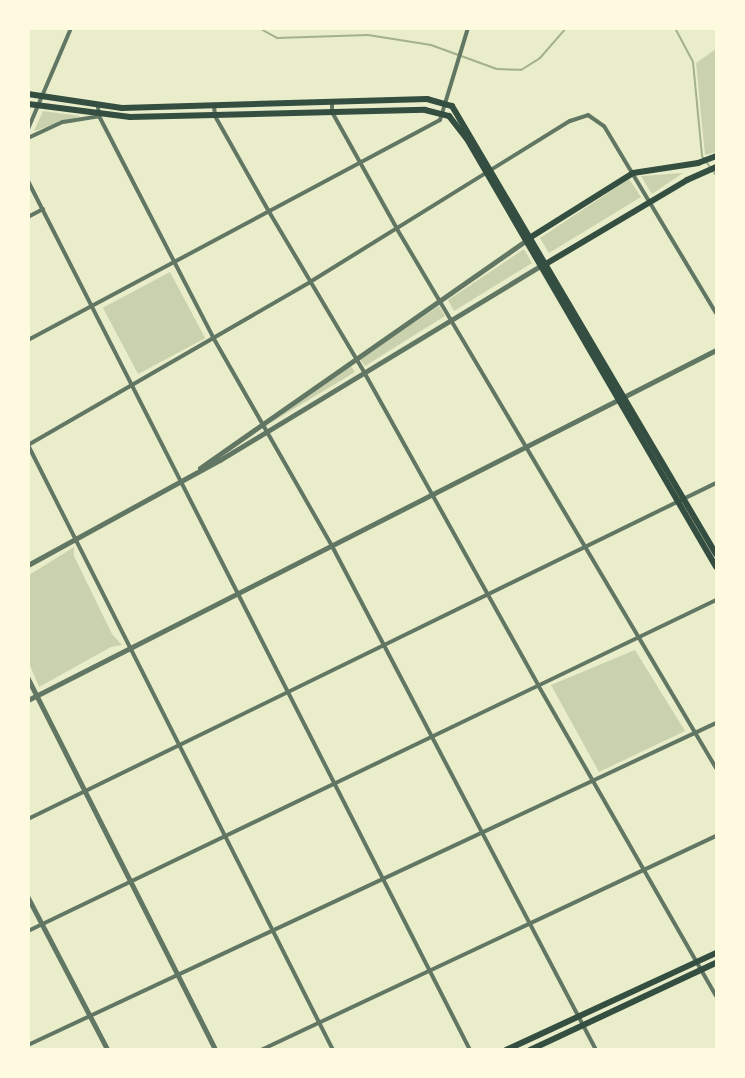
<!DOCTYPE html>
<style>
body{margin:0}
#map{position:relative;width:745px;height:1078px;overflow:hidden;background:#e9edc9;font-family:"Open Sans",sans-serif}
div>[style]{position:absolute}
.green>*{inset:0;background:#cad2ad;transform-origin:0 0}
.stream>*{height:2px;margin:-1px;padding:0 1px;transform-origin:1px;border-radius:1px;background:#a3b18a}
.minor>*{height:4px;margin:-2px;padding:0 2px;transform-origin:2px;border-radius:2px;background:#617663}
.tertiary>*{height:4.5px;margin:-2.25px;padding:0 2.25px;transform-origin:2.25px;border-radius:2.25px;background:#617663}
.primary>*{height:6px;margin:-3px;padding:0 3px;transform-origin:3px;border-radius:3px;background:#344e41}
span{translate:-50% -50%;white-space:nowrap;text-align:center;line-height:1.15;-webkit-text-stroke:6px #fefae0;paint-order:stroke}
.frame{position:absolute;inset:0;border:30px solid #fefae0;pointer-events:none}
</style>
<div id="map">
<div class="green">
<i style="clip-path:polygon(716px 49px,716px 152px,705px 155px,696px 63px)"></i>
<i style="clip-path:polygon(43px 111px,81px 116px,34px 131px)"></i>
<i style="clip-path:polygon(683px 173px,652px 194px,641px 176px)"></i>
<i style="clip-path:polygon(629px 179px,641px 197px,549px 253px,540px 238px)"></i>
<i style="clip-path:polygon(524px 249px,532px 263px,454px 311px,448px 300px)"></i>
<i style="left:170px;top:272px;width:75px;height:76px;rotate:62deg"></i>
<i style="clip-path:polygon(439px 306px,445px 316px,365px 366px,360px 359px)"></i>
<i style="clip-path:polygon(351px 366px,355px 372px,272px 422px,271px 420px)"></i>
<i style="clip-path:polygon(74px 547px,74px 556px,112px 634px,122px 645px,111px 647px,39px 687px,29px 663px,29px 575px)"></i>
<i style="clip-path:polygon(635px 650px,685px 731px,599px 772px,551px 685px)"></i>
</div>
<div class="stream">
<i style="left:259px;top:28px;width:21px;rotate:29deg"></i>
<i style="left:277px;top:38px;width:91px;rotate:-1.9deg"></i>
<i style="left:368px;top:35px;width:64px;rotate:9deg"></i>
<i style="left:431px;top:45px;width:70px;rotate:20deg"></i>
<i style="left:497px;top:69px;width:24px;rotate:2deg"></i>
<i style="left:521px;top:70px;width:22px;rotate:-32deg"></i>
<i style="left:540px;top:58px;width:40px;rotate:-49deg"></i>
<i style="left:675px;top:28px;width:38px;rotate:62deg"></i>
<i style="left:693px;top:62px;width:94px;rotate:84.5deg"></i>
<i style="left:702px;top:156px;width:24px;rotate:54deg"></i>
</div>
<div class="minor">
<i style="left:332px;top:101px;width:11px;rotate:90deg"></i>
<i style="left:332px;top:112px;width:134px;rotate:60.9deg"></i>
<i style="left:397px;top:229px;width:626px;rotate:59.38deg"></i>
<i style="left:214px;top:105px;width:11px;rotate:85deg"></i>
<i style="left:215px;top:116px;width:108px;rotate:60.6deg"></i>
<i style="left:268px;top:210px;width:188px;rotate:59.3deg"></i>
<i style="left:364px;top:372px;width:358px;rotate:60.9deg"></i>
<i style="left:538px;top:685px;width:358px;rotate:60.2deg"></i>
<i style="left:98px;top:107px;width:9px;rotate:84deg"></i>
<i style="left:99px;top:116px;width:251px;rotate:62.7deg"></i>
<i style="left:214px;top:339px;width:238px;rotate:60.3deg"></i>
<i style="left:332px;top:546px;width:569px;rotate:62.35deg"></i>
<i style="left:28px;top:129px;width:110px;rotate:-66.9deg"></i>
<i style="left:28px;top:138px;width:38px;rotate:-25deg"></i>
<i style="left:63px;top:122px;width:36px;rotate:-9deg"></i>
<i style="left:28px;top:181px;width:975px;rotate:63.04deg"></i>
<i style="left:28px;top:217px;width:17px;rotate:-28deg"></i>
<i style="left:28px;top:340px;width:467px;rotate:-28.1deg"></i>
<i style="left:440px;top:120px;width:96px;rotate:-73.1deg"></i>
<i style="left:28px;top:445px;width:326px;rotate:-30deg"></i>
<i style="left:310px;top:282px;width:306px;rotate:-31.8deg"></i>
<i style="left:570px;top:121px;width:19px;rotate:-18deg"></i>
<i style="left:588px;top:115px;width:19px;rotate:35deg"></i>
<i style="left:604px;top:126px;width:218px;rotate:59.1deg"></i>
<i style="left:28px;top:445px;width:678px;rotate:63.25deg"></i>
<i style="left:28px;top:819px;width:766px;rotate:-26.03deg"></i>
<i style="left:28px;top:931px;width:763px;rotate:-25.69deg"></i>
<i style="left:28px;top:1045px;width:760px;rotate:-25.08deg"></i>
<i style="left:261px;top:1050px;width:503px;rotate:-25.19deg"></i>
</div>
<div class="tertiary">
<i style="left:200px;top:468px;width:397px;rotate:-34.9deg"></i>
<i style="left:28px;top:565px;width:219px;rotate:-28.7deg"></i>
<i style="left:220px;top:460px;width:374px;rotate:-31.2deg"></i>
<i style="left:28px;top:678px;width:417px;rotate:63.2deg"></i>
<i style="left:28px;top:700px;width:772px;rotate:-26.96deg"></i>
<i style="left:28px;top:897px;width:173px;rotate:62.4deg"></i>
</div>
<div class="primary">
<i style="left:28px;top:94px;width:95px;rotate:8.5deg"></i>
<i style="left:122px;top:108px;width:305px;rotate:-1.7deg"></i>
<i style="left:427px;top:99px;width:26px;rotate:16deg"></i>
<i style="left:452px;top:106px;width:520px;rotate:59.49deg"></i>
<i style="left:28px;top:104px;width:103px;rotate:7.3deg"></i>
<i style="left:130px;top:117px;width:295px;rotate:-1.4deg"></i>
<i style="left:425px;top:110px;width:25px;rotate:14deg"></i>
<i style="left:449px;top:116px;width:29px;rotate:52deg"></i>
<i style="left:467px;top:139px;width:495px;rotate:59.8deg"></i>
<i style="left:531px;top:237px;width:120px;rotate:-32.1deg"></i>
<i style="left:633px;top:173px;width:66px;rotate:-8.7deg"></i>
<i style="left:698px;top:163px;width:19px;rotate:-21deg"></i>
<i style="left:544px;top:265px;width:166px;rotate:-30.7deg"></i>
<i style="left:687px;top:180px;width:32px;rotate:-24deg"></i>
<i style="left:506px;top:1050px;width:231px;rotate:-24.8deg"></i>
<i style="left:530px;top:1050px;width:205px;rotate:-25.1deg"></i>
</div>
<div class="frame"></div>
</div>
